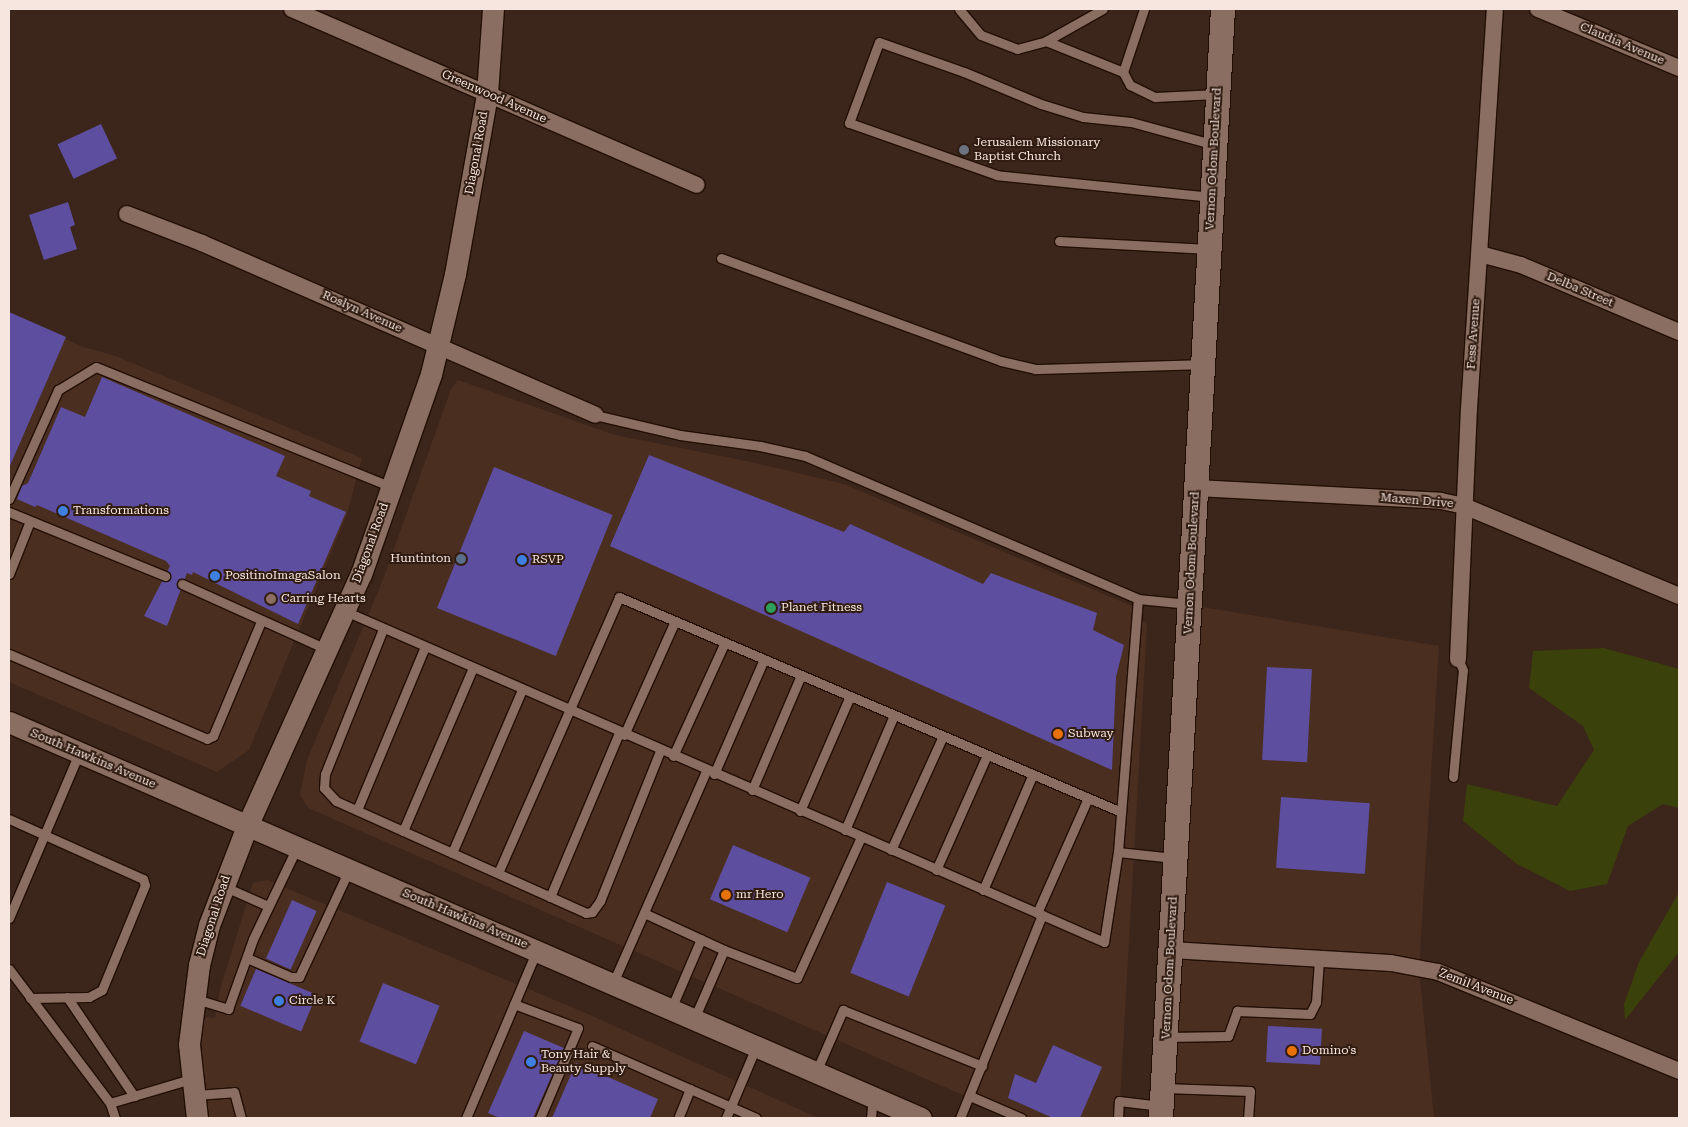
<!DOCTYPE html>
<style>
body{margin:0}
#map{position:relative;width:1688px;height:1127px;overflow:hidden;background:#3c251a;font-family:"Roboto Serif",serif}
div>[style]{position:absolute}
.built>*{inset:0;background:#4a2e20}
.green>*{inset:0;background:#3a410b}
.building>*{inset:0;background:#5e4ea0;transform-origin:0 0}
.roads{filter:drop-shadow(1px 0 #220e04) drop-shadow(-1px 0 #220e04) drop-shadow(0 1px #220e04) drop-shadow(0 -1px #220e04)}
.service>*{height:9px;margin:-4.5px;padding:0 4.5px;transform-origin:4.5px;border-radius:4.5px;background:#896e61}
.minor>*{height:16px;margin:-8px;padding:0 8px;transform-origin:8px;border-radius:8px;background:#896e61}
.tertiary>*{height:21px;margin:-10.5px;padding:0 10.5px;transform-origin:10.5px;border-radius:10.5px;background:#896e61}
.secondary>*{height:24px;margin:-12px;padding:0 12px;transform-origin:12px;border-radius:12px;background:#896e61}
.dots>*{width:14px;height:14px;translate:-50% -50%;box-sizing:border-box;border:2px solid #311c11;border-radius:50%}
span{translate:-50% -50%;white-space:nowrap;text-align:center;line-height:1.15;-webkit-text-stroke:4px #311c11;paint-order:stroke}
.street-label{font-size:12px;color:#f6e6df}
.poi-label{font-size:12px;color:#f6e6df}
.left{translate:0 -50%;text-align:left}
.right{translate:-100% -50%;text-align:right}
.frame{position:absolute;inset:0;border:10px solid #f6e6df;pointer-events:none}
</style>
<div id="map">
<div class="built">
<i style="clip-path:polygon(9px 312px,83px 347px,113px 355px,362px 458px,347px 514px,249px 750px,217px 772px,9px 682px)"></i>
<i style="clip-path:polygon(458px 380px,615px 435px,751px 462px,844px 484px,1132px 606px,1147px 625px,1119px 1118px,1015px 1118px,308px 808px,300px 795px,307px 760px,382px 582px,451px 389px)"></i>
<i style="clip-path:polygon(1190px 605px,1439px 646px,1419px 969px,1434px 1118px,1161px 1118px)"></i>
<i style="clip-path:polygon(267px 880px,588px 1014px,818px 1118px,209px 1118px,204px 1104px,200px 1017px,215px 1018px,220px 989px,253px 883px)"></i>
</div>
<div class="green">
<i style="clip-path:polygon(1604px 648px,1679px 669px,1679px 808px,1663px 804px,1628px 826px,1607px 884px,1570px 891px,1517px 864px,1463px 821px,1467px 784px,1557px 806px,1594px 750px,1583px 726px,1529px 688px,1533px 651px)"></i>
<i style="clip-path:polygon(1679px 892px,1679px 952px,1625px 1020px,1624px 1004px,1639px 962px)"></i>
</div>
<div class="building">
<i style="left:101px;top:124px;width:38px;height:48px;rotate:65deg"></i>
<i style="clip-path:polygon(68px 202px,75px 225px,70px 227px,77px 249px,44px 260px,29px 215px)"></i>
<i style="clip-path:polygon(9px 312px,66px 337px,9px 468px)"></i>
<i style="clip-path:polygon(102px 377px,285px 456px,276px 476px,311px 491px,309px 496px,346px 512px,298px 624px,193px 572px,192px 575px,187px 573px,167px 626px,144px 616px,170px 566px,166px 561px,37px 505px,35px 507px,17px 499px,22px 486px,28px 483px,61px 407px,85px 417px)"></i>
<i style="clip-path:polygon(649px 455px,844px 532px,850px 524px,983px 584px,991px 573px,1097px 613px,1093px 630px,1124px 645px,1116px 677px,1112px 770px,610px 546px)"></i>
<i style="left:494px;top:467px;width:128px;height:152px;rotate:22deg"></i>
<i style="left:1267px;top:667px;width:45px;height:93px;rotate:3deg"></i>
<i style="left:1281px;top:797px;width:89px;height:71px;rotate:4deg"></i>
<i style="left:733px;top:845px;width:84px;height:59px;rotate:23deg"></i>
<i style="left:887px;top:882px;width:63px;height:98px;rotate:22deg"></i>
<i style="left:292px;top:900px;width:27px;height:64px;rotate:24deg"></i>
<i style="left:256px;top:969px;width:66px;height:40px;rotate:23deg"></i>
<i style="left:383px;top:983px;width:61px;height:63px;rotate:22deg"></i>
<i style="left:1268px;top:1026px;width:54px;height:36px;rotate:3deg"></i>
<i style="clip-path:polygon(524px 1031px,564px 1048px,533px 1118px,500px 1118px,488px 1113px)"></i>
<i style="clip-path:polygon(1053px 1045px,1102px 1067px,1080px 1118px,1053px 1118px,1008px 1098px,1015px 1074px,1036px 1083px)"></i>
<i style="clip-path:polygon(576px 1063px,658px 1099px,650px 1118px,552px 1118px)"></i>
</div>
<div class="roads">
<div class="service">
<i style="left:959px;top:9px;width:34px;rotate:50deg"></i>
<i style="left:981px;top:35px;width:39px;rotate:21deg"></i>
<i style="left:1017px;top:49px;width:30px;rotate:-15deg"></i>
<i style="left:1046px;top:41px;width:83px;rotate:21.9deg"></i>
<i style="left:1144px;top:9px;width:66px;rotate:108.4deg"></i>
<i style="left:1123px;top:72px;width:15px;rotate:62deg"></i>
<i style="left:1130px;top:85px;width:28px;rotate:26deg"></i>
<i style="left:1155px;top:97px;width:62px;rotate:-2.8deg"></i>
<i style="left:1046px;top:41px;width:65px;rotate:-29.3deg"></i>
<i style="left:1212px;top:197px;width:216px;rotate:-174.2deg"></i>
<i style="left:997px;top:175px;width:157px;rotate:-160.6deg"></i>
<i style="left:849px;top:123px;width:86px;rotate:-69.7deg"></i>
<i style="left:879px;top:42px;width:90px;rotate:19.4deg"></i>
<i style="left:964px;top:72px;width:83px;rotate:22.6deg"></i>
<i style="left:1041px;top:104px;width:44px;rotate:17.2deg"></i>
<i style="left:1083px;top:117px;width:48px;rotate:5.9deg"></i>
<i style="left:1131px;top:122px;width:87px;rotate:15.3deg"></i>
<i style="left:1059px;top:241px;width:150px;rotate:3.1deg"></i>
<i style="left:721px;top:258px;width:298px;rotate:20.2deg"></i>
<i style="left:1001px;top:361px;width:35px;rotate:13deg"></i>
<i style="left:1035px;top:369px;width:167px;rotate:-1.7deg"></i>
<i style="left:595px;top:415px;width:87px;rotate:13.2deg"></i>
<i style="left:680px;top:435px;width:81px;rotate:7.8deg"></i>
<i style="left:760px;top:446px;width:46px;rotate:12.5deg"></i>
<i style="left:805px;top:456px;width:362px;rotate:23.2deg"></i>
<i style="left:9px;top:499px;width:120px;rotate:-65.8deg"></i>
<i style="left:58px;top:390px;width:44px;rotate:-31.2deg"></i>
<i style="left:96px;top:367px;width:318px;rotate:22.1deg"></i>
<i style="left:9px;top:512px;width:169px;rotate:22.3deg"></i>
<i style="left:9px;top:574px;width:57px;rotate:-68.4deg"></i>
<i style="left:182px;top:584px;width:160px;rotate:24.3deg"></i>
<i style="left:345px;top:611px;width:828px;rotate:23.56deg"></i>
<i style="left:1104px;top:942px;width:91px;rotate:-81.2deg"></i>
<i style="left:1118px;top:852px;width:56px;rotate:6.1deg"></i>
<i style="left:383px;top:629px;width:156px;rotate:111.8deg"></i>
<i style="left:325px;top:774px;width:14px;rotate:94deg"></i>
<i style="left:324px;top:788px;width:18px;rotate:47deg"></i>
<i style="left:336px;top:801px;width:274px;rotate:24.1deg"></i>
<i style="left:586px;top:913px;width:6px;rotate:-9deg"></i>
<i style="left:592px;top:912px;width:14px;rotate:-54deg"></i>
<i style="left:600px;top:901px;width:162px;rotate:-68.2deg"></i>
<i style="left:9px;top:654px;width:215px;rotate:23.2deg"></i>
<i style="left:207px;top:739px;width:7px;rotate:-27deg"></i>
<i style="left:213px;top:736px;width:125px;rotate:-67.3deg"></i>
<i style="left:624px;top:735px;width:125px;rotate:-65.9deg"></i>
<i style="left:673px;top:756px;width:125px;rotate:-65.5deg"></i>
<i style="left:714px;top:774px;width:125px;rotate:-66.5deg"></i>
<i style="left:1453px;top:777px;width:107px;rotate:-84.7deg"></i>
<i style="left:1463px;top:670px;width:12px;rotate:-114deg"></i>
<i style="left:752px;top:790px;width:125px;rotate:-66.9deg"></i>
<i style="left:357px;top:810px;width:177px;rotate:-67.4deg"></i>
<i style="left:800px;top:811px;width:125px;rotate:-66.5deg"></i>
<i style="left:9px;top:819px;width:147px;rotate:24.1deg"></i>
<i style="left:143px;top:879px;width:6px;rotate:72deg"></i>
<i style="left:145px;top:885px;width:113px;rotate:112.3deg"></i>
<i style="left:102px;top:990px;width:15px;rotate:152deg"></i>
<i style="left:89px;top:997px;width:59px;rotate:179deg"></i>
<i style="left:845px;top:830px;width:125px;rotate:-66.9deg"></i>
<i style="left:403px;top:831px;width:177px;rotate:-66.8deg"></i>
<i style="left:891px;top:850px;width:125px;rotate:-65.5deg"></i>
<i style="left:1118px;top:852px;width:254px;rotate:-85.5deg"></i>
<i style="left:1138px;top:599px;width:51px;rotate:5.6deg"></i>
<i style="left:452px;top:853px;width:177px;rotate:-66.8deg"></i>
<i style="left:936px;top:870px;width:126px;rotate:-66.1deg"></i>
<i style="left:498px;top:873px;width:301px;rotate:-66.3deg"></i>
<i style="left:619px;top:597px;width:546px;rotate:23.18deg"></i>
<i style="left:223px;top:886px;width:49px;rotate:24deg"></i>
<i style="left:983px;top:890px;width:126px;rotate:-66.7deg"></i>
<i style="left:550px;top:897px;width:178px;rotate:-67.2deg"></i>
<i style="left:644px;top:913px;width:88px;rotate:24.8deg"></i>
<i style="left:724px;top:950px;width:78px;rotate:21deg"></i>
<i style="left:797px;top:978px;width:155px;rotate:-65.6deg"></i>
<i style="left:1037px;top:913px;width:126px;rotate:-66.1deg"></i>
<i style="left:9px;top:918px;width:179px;rotate:-67deg"></i>
<i style="left:247px;top:958px;width:48px;rotate:23.4deg"></i>
<i style="left:291px;top:977px;width:8px"></i>
<i style="left:299px;top:977px;width:118px;rotate:-65deg"></i>
<i style="left:9px;top:969px;width:168px;rotate:53deg"></i>
<i style="left:110px;top:1103px;width:16px;rotate:72deg"></i>
<i style="left:613px;top:983px;width:232px;rotate:-66.3deg"></i>
<i style="left:67px;top:997px;width:120px;rotate:55.9deg"></i>
<i style="left:196px;top:999px;width:34px;rotate:17deg"></i>
<i style="left:228px;top:1009px;width:74px;rotate:-70.3deg"></i>
<i style="left:253px;top:939px;width:102px;rotate:-64.4deg"></i>
<i style="left:514px;top:1004px;width:68px;rotate:20.6deg"></i>
<i style="left:578px;top:1028px;width:98px;rotate:112.9deg"></i>
<i style="left:671px;top:1009px;width:76px;rotate:-66.8deg"></i>
<i style="left:694px;top:1019px;width:75px;rotate:-66.5deg"></i>
<i style="left:1167px;top:1037px;width:61px;rotate:-0.9deg"></i>
<i style="left:1228px;top:1036px;width:27px;rotate:-70deg"></i>
<i style="left:1237px;top:1011px;width:73px;rotate:2.4deg"></i>
<i style="left:1310px;top:1014px;width:13px;rotate:-63deg"></i>
<i style="left:1316px;top:1002px;width:42px;rotate:-85.9deg"></i>
<i style="left:592px;top:1046px;width:107px;rotate:23.7deg"></i>
<i style="left:690px;top:1089px;width:31px;rotate:112deg"></i>
<i style="left:816px;top:1072px;width:68px;rotate:-66.5deg"></i>
<i style="left:843px;top:1010px;width:150px;rotate:21.9deg"></i>
<i style="left:1164px;top:1088px;width:86px;rotate:2deg"></i>
<i style="left:1250px;top:1091px;width:27px;rotate:94deg"></i>
<i style="left:690px;top:1089px;width:72px;rotate:23.7deg"></i>
<i style="left:195px;top:1095px;width:39px;rotate:-4deg"></i>
<i style="left:234px;top:1092px;width:27px;rotate:75deg"></i>
<i style="left:970px;top:1096px;width:56px;rotate:23.3deg"></i>
<i style="left:110px;top:1103px;width:84px;rotate:-16.5deg"></i>
<i style="left:466px;top:1118px;width:182px;rotate:-67.1deg"></i>
<i style="left:726px;top:1118px;width:77px;rotate:-67.1deg"></i>
<i style="left:871px;top:1118px;width:21px;rotate:-85deg"></i>
<i style="left:960px;top:1118px;width:219px;rotate:-68deg"></i>
<i style="left:1118px;top:1118px;width:17px;rotate:-87deg"></i>
<i style="left:1119px;top:1101px;width:42px;rotate:6.8deg"></i>
</div>
<div class="minor">
<i style="left:292px;top:9px;width:441px;rotate:23.5deg"></i>
<i style="left:1538px;top:9px;width:153px;rotate:22.7deg"></i>
<i style="left:127px;top:214px;width:80px;rotate:21.1deg"></i>
<i style="left:202px;top:243px;width:429px;rotate:23.6deg"></i>
<i style="left:1480px;top:254px;width:42px;rotate:15deg"></i>
<i style="left:1521px;top:265px;width:172px;rotate:23deg"></i>
<i style="left:1196px;top:488px;width:245px;rotate:3deg"></i>
<i style="left:1441px;top:501px;width:24px;rotate:12deg"></i>
<i style="left:1464px;top:506px;width:233px;rotate:22.7deg"></i>
<i style="left:1458px;top:659px;width:250px;rotate:-87.5deg"></i>
<i style="left:1469px;top:409px;width:401px;rotate:-86.3deg"></i>
<i style="left:1171px;top:950px;width:220px;rotate:3.4deg"></i>
<i style="left:1391px;top:963px;width:48px;rotate:10.8deg"></i>
<i style="left:1438px;top:972px;width:261px;rotate:22.3deg"></i>
</div>
<div class="tertiary">
<i style="left:9px;top:722px;width:994px;rotate:23.47deg"></i>
<i style="left:197px;top:1118px;width:74px;rotate:-96.2deg"></i>
<i style="left:189px;top:1044px;width:80px;rotate:-82.8deg"></i>
<i style="left:199px;top:965px;width:41px;rotate:-76deg"></i>
<i style="left:209px;top:925px;width:106px;rotate:-69deg"></i>
<i style="left:247px;top:826px;width:277px;rotate:-65.7deg"></i>
<i style="left:361px;top:574px;width:212px;rotate:-70.7deg"></i>
<i style="left:431px;top:374px;width:103px;rotate:-76.5deg"></i>
<i style="left:455px;top:274px;width:183px;rotate:-79.9deg"></i>
<i style="left:487px;top:94px;width:85px;rotate:-86deg"></i>
</div>
<div class="secondary">
<i style="left:1161px;top:1118px;width:1111px;rotate:-86.8deg"></i>
</div>
</div>
<div class="dots">
<i style="left:964px;top:150px;background:#6b7280"></i>
<i style="left:63px;top:511px;background:#3f7fe0"></i>
<i style="left:461px;top:559px;background:#5c6f8a"></i>
<i style="left:522px;top:560px;background:#3f7fe0"></i>
<i style="left:215px;top:576px;background:#3f7fe0"></i>
<i style="left:271px;top:599px;background:#8d6e63"></i>
<i style="left:771px;top:608px;background:#2e9e5b"></i>
<i style="left:1058px;top:734px;background:#e8710a"></i>
<i style="left:726px;top:895px;background:#e8710a"></i>
<i style="left:279px;top:1001px;background:#3f7fe0"></i>
<i style="left:1292px;top:1051px;background:#e8710a"></i>
<i style="left:531px;top:1062px;background:#3f7fe0"></i>
</div>
<div class="street-label">
<span style="left:1622px;top:44px;rotate:23deg">Claudia Avenue</span>
<span style="left:494px;top:97px;rotate:24deg">Greenwood Avenue</span>
<span style="left:477px;top:153px;rotate:-80deg">Diagonal Road</span>
<span style="left:1214px;top:159px;rotate:-87deg">Vernon Odom Boulevard</span>
<span style="left:1580px;top:290px;rotate:23deg">Delba Street</span>
<span style="left:362px;top:312px;rotate:24deg">Roslyn Avenue</span>
<span style="left:1474px;top:334px;rotate:-86deg">Fess Avenue</span>
<span style="left:1417px;top:501px;rotate:5deg">Maxen Drive</span>
<span style="left:371px;top:543px;rotate:-70deg">Diagonal Road</span>
<span style="left:1192px;top:563px;rotate:-87deg">Vernon Odom Boulevard</span>
<span style="left:93px;top:759px;rotate:23deg">South Hawkins Avenue</span>
<span style="left:214px;top:916px;rotate:-72deg">Diagonal Road</span>
<span style="left:465px;top:919px;rotate:23deg">South Hawkins Avenue</span>
<span style="left:1170px;top:968px;rotate:-87deg">Vernon Odom Boulevard</span>
<span style="left:1476px;top:987px;rotate:21deg">Zemil Avenue</span>
</div>
<div class="poi-label">
<span class="left" style="left:974px;top:150px">Jerusalem Missionary<br>Baptist Church</span>
<span class="left" style="left:73px;top:511px">Transformations</span>
<span class="right" style="left:451px;top:559px">Huntinton</span>
<span class="left" style="left:532px;top:560px">RSVP</span>
<span class="left" style="left:225px;top:576px">PositinoImagaSalon</span>
<span class="left" style="left:281px;top:599px">Carring Hearts</span>
<span class="left" style="left:781px;top:608px">Planet Fitness</span>
<span class="left" style="left:1068px;top:734px">Subway</span>
<span class="left" style="left:736px;top:895px">mr Hero</span>
<span class="left" style="left:289px;top:1001px">Circle K</span>
<span class="left" style="left:1302px;top:1051px">Domino's</span>
<span class="left" style="left:541px;top:1062px">Tony Hair &amp;<br>Beauty Supply</span>
</div>
<div class="frame"></div>
</div>
